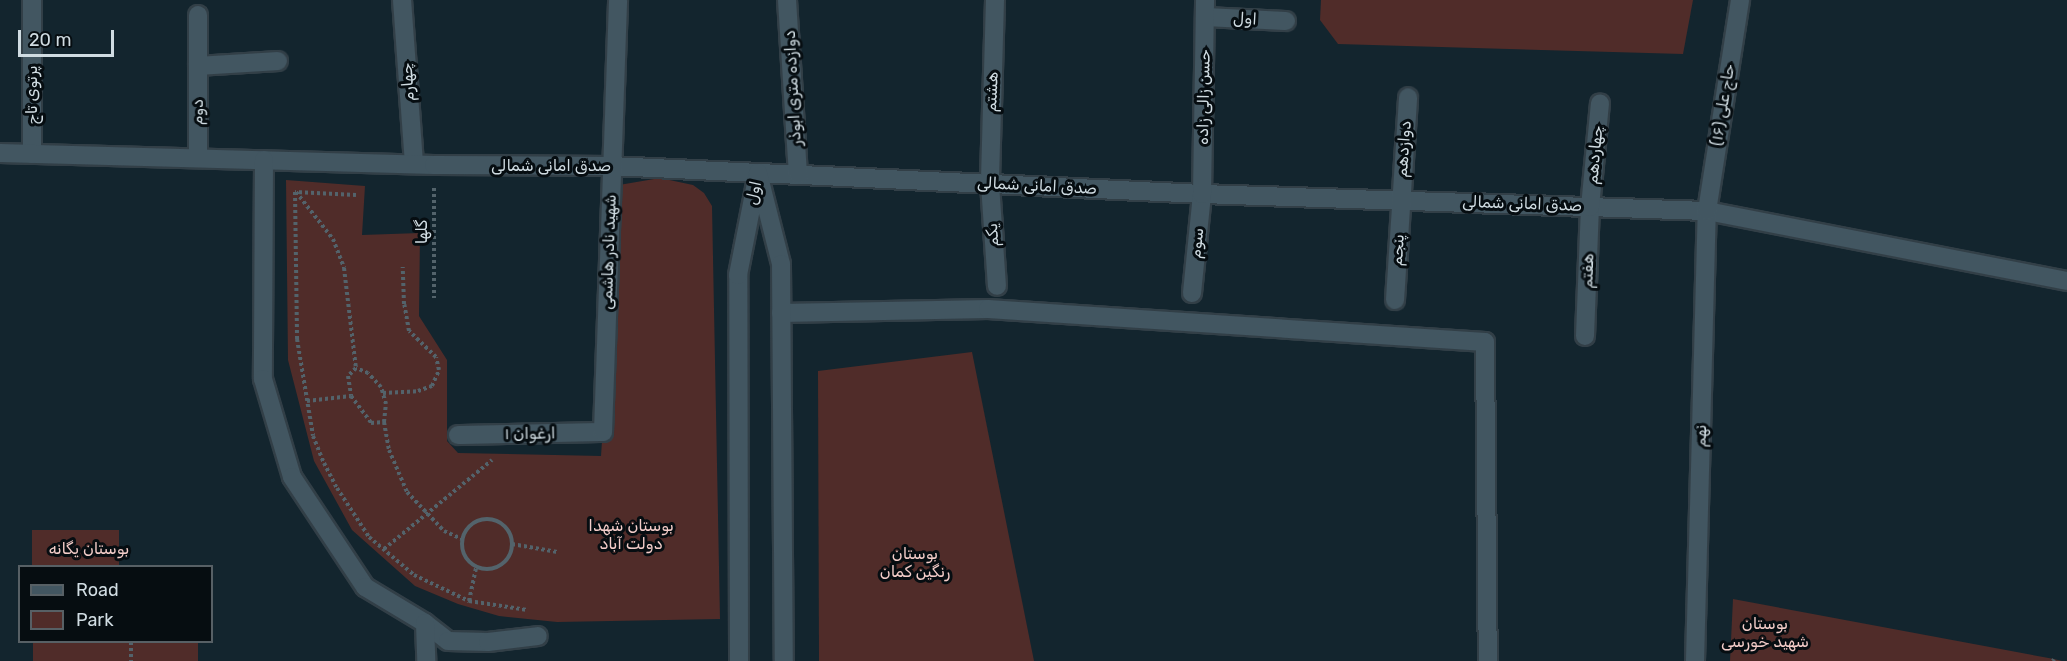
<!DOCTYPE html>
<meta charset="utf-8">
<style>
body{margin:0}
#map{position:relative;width:2067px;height:661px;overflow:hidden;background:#13252e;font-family:Rubik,Vazirmatn,sans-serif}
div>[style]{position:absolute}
.green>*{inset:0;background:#502c29;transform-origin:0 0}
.path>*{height:4px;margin-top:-2px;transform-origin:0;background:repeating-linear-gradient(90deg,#53636b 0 3px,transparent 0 6px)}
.path>.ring{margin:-2px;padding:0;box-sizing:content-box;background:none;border:4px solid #53636b;border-radius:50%}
.roads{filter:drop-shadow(2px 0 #323f47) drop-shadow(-2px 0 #323f47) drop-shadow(0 2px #323f47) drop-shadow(0 -2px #323f47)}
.street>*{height:18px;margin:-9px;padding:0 9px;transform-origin:9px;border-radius:9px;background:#425661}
.secondary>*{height:18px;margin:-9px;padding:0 9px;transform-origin:9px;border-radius:9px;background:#425661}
span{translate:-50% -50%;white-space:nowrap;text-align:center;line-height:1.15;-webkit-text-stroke:6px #060d11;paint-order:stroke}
.street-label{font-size:16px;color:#d0dce2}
.park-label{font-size:16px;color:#f4cdc9}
.legend{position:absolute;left:18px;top:565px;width:195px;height:78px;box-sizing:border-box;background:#060d11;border:2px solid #576065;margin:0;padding:8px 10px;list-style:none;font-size:18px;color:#d0dce2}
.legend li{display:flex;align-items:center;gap:12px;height:30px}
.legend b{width:30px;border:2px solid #576065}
.scale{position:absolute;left:18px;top:30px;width:96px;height:27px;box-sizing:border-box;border:3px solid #d0dce2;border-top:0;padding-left:8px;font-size:18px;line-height:21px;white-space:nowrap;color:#d0dce2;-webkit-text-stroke:4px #060d11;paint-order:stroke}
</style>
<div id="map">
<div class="green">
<i style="clip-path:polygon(1321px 0,1693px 0,1683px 54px,1338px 44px,1320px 20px)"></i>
<i style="clip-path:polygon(660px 178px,693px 185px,704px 193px,712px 206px,720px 619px,557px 622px,499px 616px,458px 604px,415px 586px,352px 530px,314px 461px,288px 360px,286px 180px,365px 186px,362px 235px,420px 233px,419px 316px,447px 360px,447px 441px,458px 453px,601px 456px,619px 185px)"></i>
<i style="clip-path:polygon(972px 352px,1034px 661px,819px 661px,818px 371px)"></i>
<i style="left:119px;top:530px;width:36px;height:87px;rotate:90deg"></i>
<i style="clip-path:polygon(1733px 599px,2054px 659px,2062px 661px,1730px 661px)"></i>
<i style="left:33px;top:642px;width:165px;height:19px"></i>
</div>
<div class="path">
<i style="left:434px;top:188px;width:110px;rotate:90deg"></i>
<i style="left:296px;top:192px;width:60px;rotate:51.8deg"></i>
<i style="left:333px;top:239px;width:31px;rotate:69deg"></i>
<i style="left:344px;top:268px;width:101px;rotate:83.2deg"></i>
<i style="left:356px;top:368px;width:11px;rotate:135deg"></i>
<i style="left:348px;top:376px;width:20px;rotate:81deg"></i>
<i style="left:351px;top:396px;width:34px;rotate:53deg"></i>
<i style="left:371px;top:423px;width:13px;rotate:-4deg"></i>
<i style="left:384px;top:422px;width:18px;rotate:-84deg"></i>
<i style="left:386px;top:404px;width:18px;rotate:-106deg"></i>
<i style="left:381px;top:387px;width:19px;rotate:-133deg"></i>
<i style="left:368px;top:373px;width:13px;rotate:-157deg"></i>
<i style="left:356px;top:195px;width:61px;rotate:-177.2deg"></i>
<i style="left:295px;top:192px;width:147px;rotate:89.2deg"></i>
<i style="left:297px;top:339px;width:98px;rotate:80.6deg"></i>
<i style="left:313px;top:436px;width:29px;rotate:68deg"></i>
<i style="left:324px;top:463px;width:28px;rotate:63deg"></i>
<i style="left:337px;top:488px;width:59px;rotate:56.9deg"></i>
<i style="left:369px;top:537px;width:59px;rotate:40.2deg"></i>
<i style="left:414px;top:575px;width:61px;rotate:25.3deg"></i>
<i style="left:469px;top:601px;width:59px;rotate:8.8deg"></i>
<i style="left:383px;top:393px;width:35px;rotate:-3deg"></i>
<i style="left:418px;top:391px;width:15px;rotate:-20deg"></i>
<i style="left:432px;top:386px;width:17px;rotate:-66deg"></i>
<i style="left:439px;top:370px;width:13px;rotate:-103deg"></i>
<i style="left:436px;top:357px;width:37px;rotate:-136deg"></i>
<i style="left:409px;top:331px;width:27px;rotate:-100deg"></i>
<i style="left:404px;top:304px;width:37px;rotate:-92deg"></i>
<i style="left:307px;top:401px;width:44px;rotate:-6.5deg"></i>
<i style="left:384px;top:422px;width:28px;rotate:80deg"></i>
<i style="left:389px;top:450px;width:46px;rotate:66.8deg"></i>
<i style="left:407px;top:492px;width:54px;rotate:46.5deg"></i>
<i style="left:444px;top:531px;width:20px;rotate:24deg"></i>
<i class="ring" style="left:462px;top:519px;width:46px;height:46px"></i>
<i style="left:512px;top:544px;width:46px;rotate:10.1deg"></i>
<i style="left:384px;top:549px;width:140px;rotate:-39.5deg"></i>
<i style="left:469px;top:601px;width:35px;rotate:-78deg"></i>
<i style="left:131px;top:642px;width:19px;rotate:90deg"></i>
<i style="left:2053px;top:661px;width:2px;rotate:-63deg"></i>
</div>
<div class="roads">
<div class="street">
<i style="left:32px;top:0;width:154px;rotate:90deg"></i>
<i style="left:402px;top:0;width:164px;rotate:85.8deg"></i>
<i style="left:995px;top:0;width:184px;rotate:91.6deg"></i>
<i style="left:990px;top:184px;width:102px;rotate:86.1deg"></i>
<i style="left:1205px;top:17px;width:81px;rotate:2.8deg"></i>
<i style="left:198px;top:66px;width:80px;rotate:-3.6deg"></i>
<i style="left:0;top:153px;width:434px;rotate:1.6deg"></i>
<i style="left:434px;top:165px;width:177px;rotate:0.3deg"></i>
<i style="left:611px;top:166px;width:592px;rotate:2.71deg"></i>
<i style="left:1202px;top:194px;width:505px;rotate:1.93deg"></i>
<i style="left:1707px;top:211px;width:367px;rotate:11deg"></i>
<i style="left:198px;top:158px;width:143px;rotate:-90deg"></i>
<i style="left:264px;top:160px;width:219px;rotate:90.3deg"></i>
<i style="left:263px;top:379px;width:102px;rotate:73.5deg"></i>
<i style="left:292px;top:477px;width:132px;rotate:56.4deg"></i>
<i style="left:365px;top:587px;width:70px;rotate:31deg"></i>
<i style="left:425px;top:623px;width:29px;rotate:38deg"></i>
<i style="left:448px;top:641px;width:40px;rotate:1.4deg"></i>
<i style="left:488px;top:642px;width:50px;rotate:-6.8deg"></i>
<i style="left:1192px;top:293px;width:100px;rotate:-84.2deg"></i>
<i style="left:1202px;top:194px;width:194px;rotate:-89.1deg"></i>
<i style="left:1395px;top:300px;width:203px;rotate:-86.3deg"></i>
<i style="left:781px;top:313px;width:207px;rotate:-1.1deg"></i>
<i style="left:988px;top:309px;width:498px;rotate:3.8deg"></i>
<i style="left:1485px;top:342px;width:319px;rotate:89.5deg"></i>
<i style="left:1585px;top:336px;width:129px;rotate:-87.8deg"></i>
<i style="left:1590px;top:207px;width:104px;rotate:-84.5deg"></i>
<i style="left:458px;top:435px;width:145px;rotate:-1.2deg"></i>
<i style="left:603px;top:432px;width:432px;rotate:-88deg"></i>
<i style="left:425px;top:623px;width:38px;rotate:88deg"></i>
<i style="left:739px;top:661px;width:386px;rotate:-90.1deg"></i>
<i style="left:738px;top:275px;width:104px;rotate:-78.9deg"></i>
<i style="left:758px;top:173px;width:94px;rotate:75.8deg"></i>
<i style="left:781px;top:264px;width:397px;rotate:89.6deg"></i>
<i style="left:1695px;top:661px;width:450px;rotate:-88.5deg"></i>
<i style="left:1707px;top:211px;width:214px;rotate:-81.1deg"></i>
</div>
<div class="secondary">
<i style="left:787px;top:0;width:175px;rotate:86.4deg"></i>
</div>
</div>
<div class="street-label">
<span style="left:1245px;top:19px;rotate:3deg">اول</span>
<span style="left:408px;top:82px;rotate:-94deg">چهارم</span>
<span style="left:793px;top:88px;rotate:-93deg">دوازده متری ابوذر</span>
<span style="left:992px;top:92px;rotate:-88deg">هشتم</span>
<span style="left:32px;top:95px;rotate:-90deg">پرتوی تاج</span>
<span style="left:1204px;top:97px;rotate:-89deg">حسن زالی زاده</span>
<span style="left:1723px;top:105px;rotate:-81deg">حاج علی (۱۶)</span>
<span style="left:198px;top:112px;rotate:-90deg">دوم</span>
<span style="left:1404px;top:149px;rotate:-86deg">دوازدهم</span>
<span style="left:1595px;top:155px;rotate:-85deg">چهاردهم</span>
<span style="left:551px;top:166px">صدق امانی شمالی</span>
<span style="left:1037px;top:186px;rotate:3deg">صدق امانی شمالی</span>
<span style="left:754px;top:193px;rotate:-77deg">اول</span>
<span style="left:1522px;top:204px;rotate:2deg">صدق امانی شمالی</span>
<span style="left:422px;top:232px;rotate:-90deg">گلها</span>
<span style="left:993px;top:235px;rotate:-94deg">یکم</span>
<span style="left:1197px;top:243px;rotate:-84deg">سوم</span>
<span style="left:1398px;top:250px;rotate:-86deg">پنجم</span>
<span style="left:609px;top:252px;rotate:-88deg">شهید نادر هاشمی</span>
<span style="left:1588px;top:271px;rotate:-88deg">هفتم</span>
<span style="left:530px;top:434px;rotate:-1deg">ارغوان ۱</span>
<span style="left:1701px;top:436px;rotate:-88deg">نهم</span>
</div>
<div class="park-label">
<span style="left:631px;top:535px">بوستان شهدا<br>دولت آباد</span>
<span style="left:89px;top:549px">بوستان یگانه</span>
<span style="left:915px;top:563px">بوستان<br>رنگین کمان</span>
<span style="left:1765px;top:633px">بوستان<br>شهید خورسی</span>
</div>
<ul class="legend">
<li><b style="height:8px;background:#425661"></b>Road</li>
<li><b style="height:16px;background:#502c29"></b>Park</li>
</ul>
<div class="scale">20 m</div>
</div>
